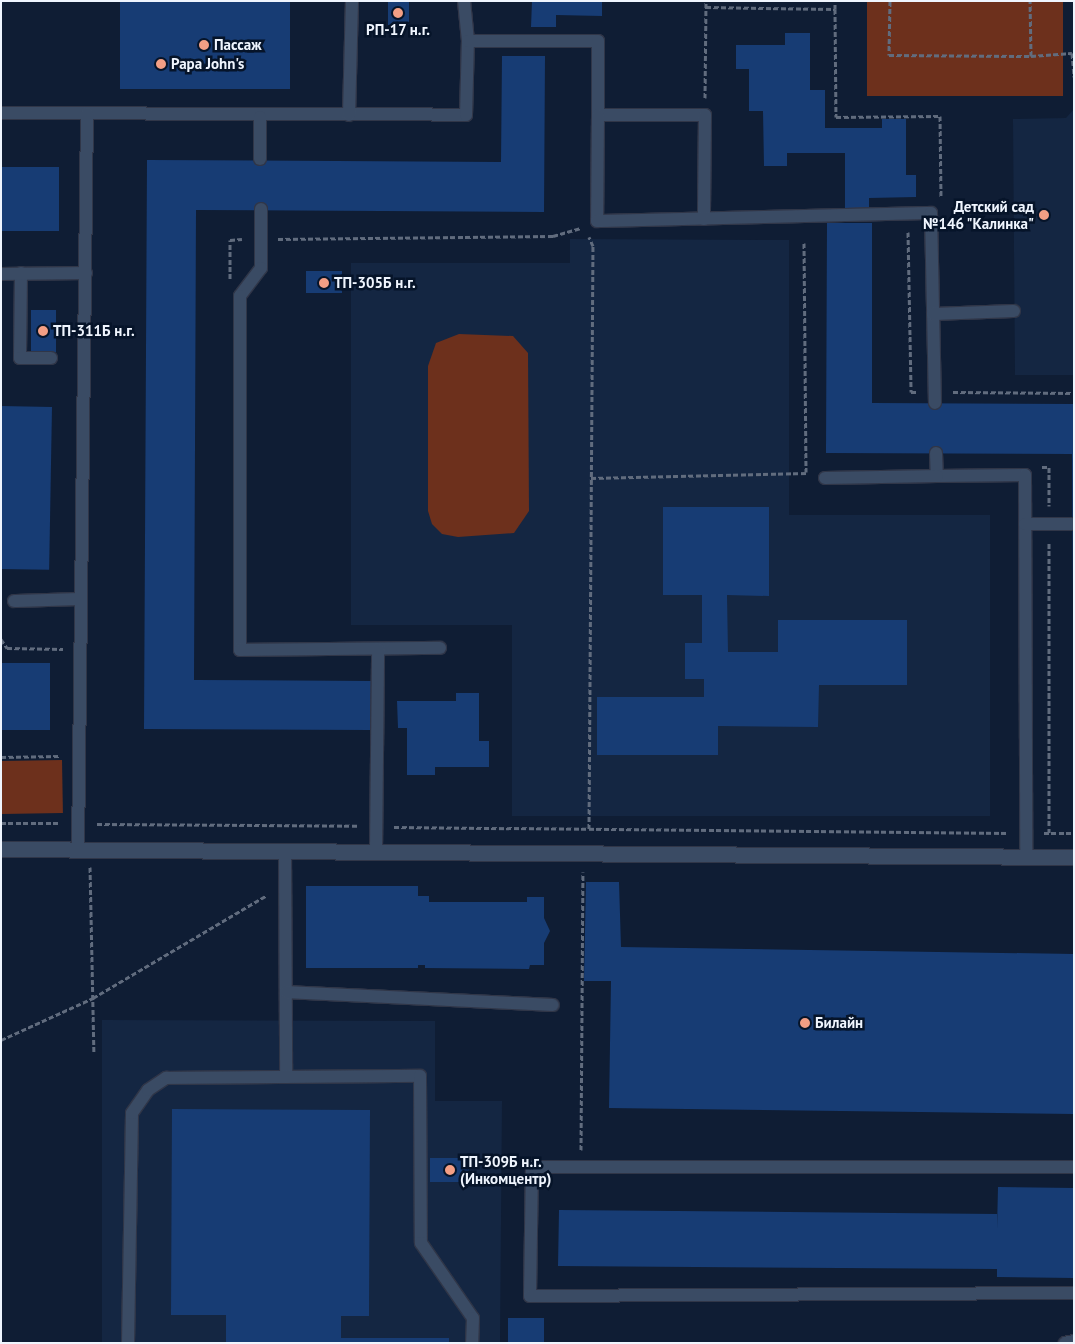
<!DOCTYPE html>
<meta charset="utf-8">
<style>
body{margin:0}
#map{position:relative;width:1075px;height:1344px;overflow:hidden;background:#0f1d34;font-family:"PT Sans",sans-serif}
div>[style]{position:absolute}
.built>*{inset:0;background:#142642}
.green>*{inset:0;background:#6d301c;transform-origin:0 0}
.building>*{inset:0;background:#173c74;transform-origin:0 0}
.path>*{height:3px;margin-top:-1.5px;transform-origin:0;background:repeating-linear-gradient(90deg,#616c7e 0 5px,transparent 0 7.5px)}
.roads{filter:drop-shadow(1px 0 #303648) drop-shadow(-1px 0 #303648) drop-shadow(0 1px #303648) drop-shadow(0 -1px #303648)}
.lane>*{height:12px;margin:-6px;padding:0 6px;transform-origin:6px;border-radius:6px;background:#3a4b64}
.street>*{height:15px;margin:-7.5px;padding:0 7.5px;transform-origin:7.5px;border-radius:7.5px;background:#3a4b64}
.dots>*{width:14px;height:14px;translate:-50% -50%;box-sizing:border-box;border:2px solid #061429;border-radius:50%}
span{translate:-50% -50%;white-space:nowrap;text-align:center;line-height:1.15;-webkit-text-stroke:5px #061429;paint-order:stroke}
.poi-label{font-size:15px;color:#eff5fe;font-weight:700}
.left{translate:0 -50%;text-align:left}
.right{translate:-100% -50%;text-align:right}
.frame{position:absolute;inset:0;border:2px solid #eff5fe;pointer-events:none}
</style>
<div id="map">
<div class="built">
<i style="clip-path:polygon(1074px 109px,1074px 375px,1015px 375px,1013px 119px,1066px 118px)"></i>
<i style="clip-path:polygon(570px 239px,789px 240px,789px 515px,990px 515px,990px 816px,512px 816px,512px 625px,351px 625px,351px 263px,570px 263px)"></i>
<i style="clip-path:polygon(102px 1020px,435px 1021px,435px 1101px,502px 1101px,500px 1343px,102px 1343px)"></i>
</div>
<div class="green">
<i style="left:867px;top:1px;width:196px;height:95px"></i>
<i style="clip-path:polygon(459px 334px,513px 336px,528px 353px,529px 511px,514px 533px,458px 537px,442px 534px,432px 524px,428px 511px,428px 366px,436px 343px)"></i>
<i style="left:62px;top:760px;width:53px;height:61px;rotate:89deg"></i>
</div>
<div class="building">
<i style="left:120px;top:1px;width:170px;height:88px"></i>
<i style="left:388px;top:1px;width:21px;height:24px"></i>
<i style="clip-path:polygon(532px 1px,602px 1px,602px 16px,556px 15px,556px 27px,531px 27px)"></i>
<i style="clip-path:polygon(785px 33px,810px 33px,810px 90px,825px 90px,825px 128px,882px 128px,882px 119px,906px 119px,906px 175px,916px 175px,916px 197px,869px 198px,869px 209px,845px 209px,845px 153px,787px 153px,787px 166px,764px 166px,763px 111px,749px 111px,749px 69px,736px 69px,736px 45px,785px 45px)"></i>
<i style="clip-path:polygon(502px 56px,545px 56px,544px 212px,196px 210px,194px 680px,371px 681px,371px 730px,144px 729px,147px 160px,501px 162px)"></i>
<i style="left:59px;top:167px;width:64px;height:58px;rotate:90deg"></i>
<i style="clip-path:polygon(827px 223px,872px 223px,872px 403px,1074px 404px,1074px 740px,1072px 454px,826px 453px)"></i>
<i style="left:342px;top:271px;width:22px;height:36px;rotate:90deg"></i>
<i style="left:31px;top:310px;width:25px;height:42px"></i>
<i style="left:1px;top:406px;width:51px;height:163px;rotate:1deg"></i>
<i style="clip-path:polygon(663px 507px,769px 507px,769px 596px,727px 595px,728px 652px,778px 652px,778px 620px,907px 620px,907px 685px,819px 685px,818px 727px,718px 726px,718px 755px,597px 755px,597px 697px,704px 697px,704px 679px,685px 679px,685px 643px,702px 643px,702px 595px,663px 595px)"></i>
<i style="left:1px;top:663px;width:49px;height:67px"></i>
<i style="clip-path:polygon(456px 693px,479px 693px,479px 741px,489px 741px,489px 767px,435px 767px,435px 775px,407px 775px,407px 728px,398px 728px,397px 701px,456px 701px)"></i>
<i style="clip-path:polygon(586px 882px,619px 882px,621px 947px,1074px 954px,1074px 1114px,609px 1108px,611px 981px,584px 981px)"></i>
<i style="clip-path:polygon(306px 886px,418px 886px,418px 896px,429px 896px,429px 902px,527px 902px,527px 897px,544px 897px,544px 918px,550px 931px,544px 943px,544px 965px,530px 965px,529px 969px,425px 968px,425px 965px,418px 965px,418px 968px,306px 968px)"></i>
<i style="clip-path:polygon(172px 1109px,370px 1110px,369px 1316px,341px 1316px,341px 1338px,449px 1338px,449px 1343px,226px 1343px,226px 1315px,171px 1315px)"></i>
<i style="left:430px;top:1158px;width:39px;height:24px"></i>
<i style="clip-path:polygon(998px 1187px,1074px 1188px,1074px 1278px,997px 1277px,997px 1269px,558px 1266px,559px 1210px,997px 1214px,997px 1229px)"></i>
<i style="left:508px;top:1318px;width:36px;height:25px"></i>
</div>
<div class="path">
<i style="left:890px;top:1px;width:54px;rotate:91.1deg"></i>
<i style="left:889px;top:55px;width:142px;rotate:0.4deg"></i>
<i style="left:1031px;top:56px;width:55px;rotate:-91deg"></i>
<i style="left:706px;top:7px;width:129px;rotate:0.9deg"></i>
<i style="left:835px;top:9px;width:8px;rotate:-90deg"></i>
<i style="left:835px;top:9px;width:108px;rotate:89.5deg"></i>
<i style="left:836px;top:117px;width:104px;rotate:-0.6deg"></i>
<i style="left:940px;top:116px;width:82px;rotate:89.3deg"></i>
<i style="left:1031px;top:56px;width:41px;rotate:-4.2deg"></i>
<i style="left:1072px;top:53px;width:24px;rotate:85deg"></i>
<i style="left:705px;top:98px;width:97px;rotate:-89.4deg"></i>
<i style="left:908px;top:232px;width:160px;rotate:88.9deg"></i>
<i style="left:911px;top:392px;width:6px"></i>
<i style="left:278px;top:239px;width:275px;rotate:-0.6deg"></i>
<i style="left:553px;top:236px;width:29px;rotate:-16deg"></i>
<i style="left:804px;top:243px;width:229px;rotate:89.5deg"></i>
<i style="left:230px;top:279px;width:39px;rotate:-90deg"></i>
<i style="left:230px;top:240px;width:12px;rotate:-5deg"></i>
<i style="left:953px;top:392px;width:121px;rotate:0.5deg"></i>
<i style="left:1042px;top:467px;width:7px"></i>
<i style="left:1049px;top:467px;width:39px;rotate:90deg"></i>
<i style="left:591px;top:478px;width:217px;rotate:-1.3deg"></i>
<i style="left:1px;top:639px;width:11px;rotate:56deg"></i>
<i style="left:7px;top:648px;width:56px;rotate:1deg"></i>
<i style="left:1px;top:757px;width:60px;rotate:-1deg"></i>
<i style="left:1px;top:823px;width:60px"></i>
<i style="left:97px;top:824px;width:261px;rotate:0.4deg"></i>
<i style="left:394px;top:827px;width:614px;rotate:0.56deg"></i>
<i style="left:589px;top:829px;width:583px;rotate:-89.61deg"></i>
<i style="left:593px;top:246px;width:10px;rotate:-114deg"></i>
<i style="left:1044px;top:833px;width:30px"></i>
<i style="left:1049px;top:833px;width:292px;rotate:-90deg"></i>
<i style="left:90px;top:867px;width:185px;rotate:88.8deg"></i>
<i style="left:1px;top:1040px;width:101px;rotate:-24.5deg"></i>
<i style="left:93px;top:998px;width:202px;rotate:-30.6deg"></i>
<i style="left:581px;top:1150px;width:278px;rotate:-89.6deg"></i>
</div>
<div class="roads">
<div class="lane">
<i style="left:464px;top:1px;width:40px;rotate:84.3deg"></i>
<i style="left:1px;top:113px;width:465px;rotate:0.2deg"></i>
<i style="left:466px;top:115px;width:74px;rotate:-88.5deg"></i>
<i style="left:468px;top:41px;width:130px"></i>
<i style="left:598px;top:41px;width:74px;rotate:90deg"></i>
<i style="left:598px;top:115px;width:107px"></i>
<i style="left:705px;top:115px;width:104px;rotate:90.6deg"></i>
<i style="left:349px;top:115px;width:114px;rotate:-88.5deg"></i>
<i style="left:598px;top:115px;width:106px;rotate:90.5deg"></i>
<i style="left:597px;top:221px;width:334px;rotate:-1.4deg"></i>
<i style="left:931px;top:213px;width:190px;rotate:88.8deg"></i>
<i style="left:260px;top:159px;width:42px;rotate:-90deg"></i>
<i style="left:261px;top:209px;width:59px;rotate:90deg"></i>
<i style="left:261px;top:268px;width:35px;rotate:127deg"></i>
<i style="left:240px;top:296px;width:354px;rotate:90deg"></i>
<i style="left:240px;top:650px;width:200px;rotate:-0.6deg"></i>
<i style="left:21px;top:273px;width:85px;rotate:90.7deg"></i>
<i style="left:20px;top:358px;width:31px"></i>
<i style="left:1px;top:274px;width:85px;rotate:-0.7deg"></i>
<i style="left:933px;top:314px;width:81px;rotate:-2.1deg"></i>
<i style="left:936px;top:453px;width:23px;rotate:88deg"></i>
<i style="left:937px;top:476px;width:88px;rotate:-0.7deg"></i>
<i style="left:1025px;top:475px;width:381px;rotate:89.8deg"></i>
<i style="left:825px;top:478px;width:112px;rotate:-1deg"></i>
<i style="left:1025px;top:524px;width:47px"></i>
<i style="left:14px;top:601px;width:67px;rotate:-1.7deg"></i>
<i style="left:78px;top:849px;width:736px;rotate:-89.3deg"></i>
<i style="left:285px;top:851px;width:226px;rotate:89.7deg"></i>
<i style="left:376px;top:851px;width:202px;rotate:-89.4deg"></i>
<i style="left:286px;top:992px;width:267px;rotate:2.8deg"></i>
<i style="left:1074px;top:1167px;width:542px;rotate:180deg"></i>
<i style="left:532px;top:1167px;width:129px;rotate:90.9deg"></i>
<i style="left:530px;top:1296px;width:544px;rotate:-0.32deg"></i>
<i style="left:128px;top:1343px;width:230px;rotate:-89deg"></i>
<i style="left:132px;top:1113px;width:28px;rotate:-55deg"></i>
<i style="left:148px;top:1090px;width:22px;rotate:-34deg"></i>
<i style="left:166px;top:1078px;width:254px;rotate:-0.5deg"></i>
<i style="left:420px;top:1076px;width:167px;rotate:89.7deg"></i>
<i style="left:421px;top:1243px;width:91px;rotate:55.3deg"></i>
<i style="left:473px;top:1318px;width:25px;rotate:92deg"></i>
<i style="left:1065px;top:1343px;width:9px;rotate:-13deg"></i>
</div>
<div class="street">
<i style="left:1px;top:849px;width:1073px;rotate:0.43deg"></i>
</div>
</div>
<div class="dots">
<i style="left:398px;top:13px;background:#f39f85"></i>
<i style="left:204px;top:45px;background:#f39f85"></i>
<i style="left:161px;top:64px;background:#f39f85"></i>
<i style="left:1044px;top:215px;background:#f39f85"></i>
<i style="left:324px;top:283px;background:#f39f85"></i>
<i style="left:43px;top:331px;background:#f39f85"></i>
<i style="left:805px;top:1023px;background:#f39f85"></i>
<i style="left:450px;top:1170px;background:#f39f85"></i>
</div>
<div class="poi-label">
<span style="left:398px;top:30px">РП-17 н.г.</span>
<span class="left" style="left:214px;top:45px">Пассаж</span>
<span class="left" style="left:171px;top:64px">Papa John's</span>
<span class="right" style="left:1034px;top:215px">Детский сад<br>№146 "Калинка"</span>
<span class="left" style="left:334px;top:283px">ТП-305Б н.г.</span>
<span class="left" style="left:53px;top:331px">ТП-311Б н.г.</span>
<span class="left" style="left:815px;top:1023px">Билайн</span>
<span class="left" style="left:460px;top:1170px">ТП-309Б н.г.<br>(Инкомцентр)</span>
</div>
<div class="frame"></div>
</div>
